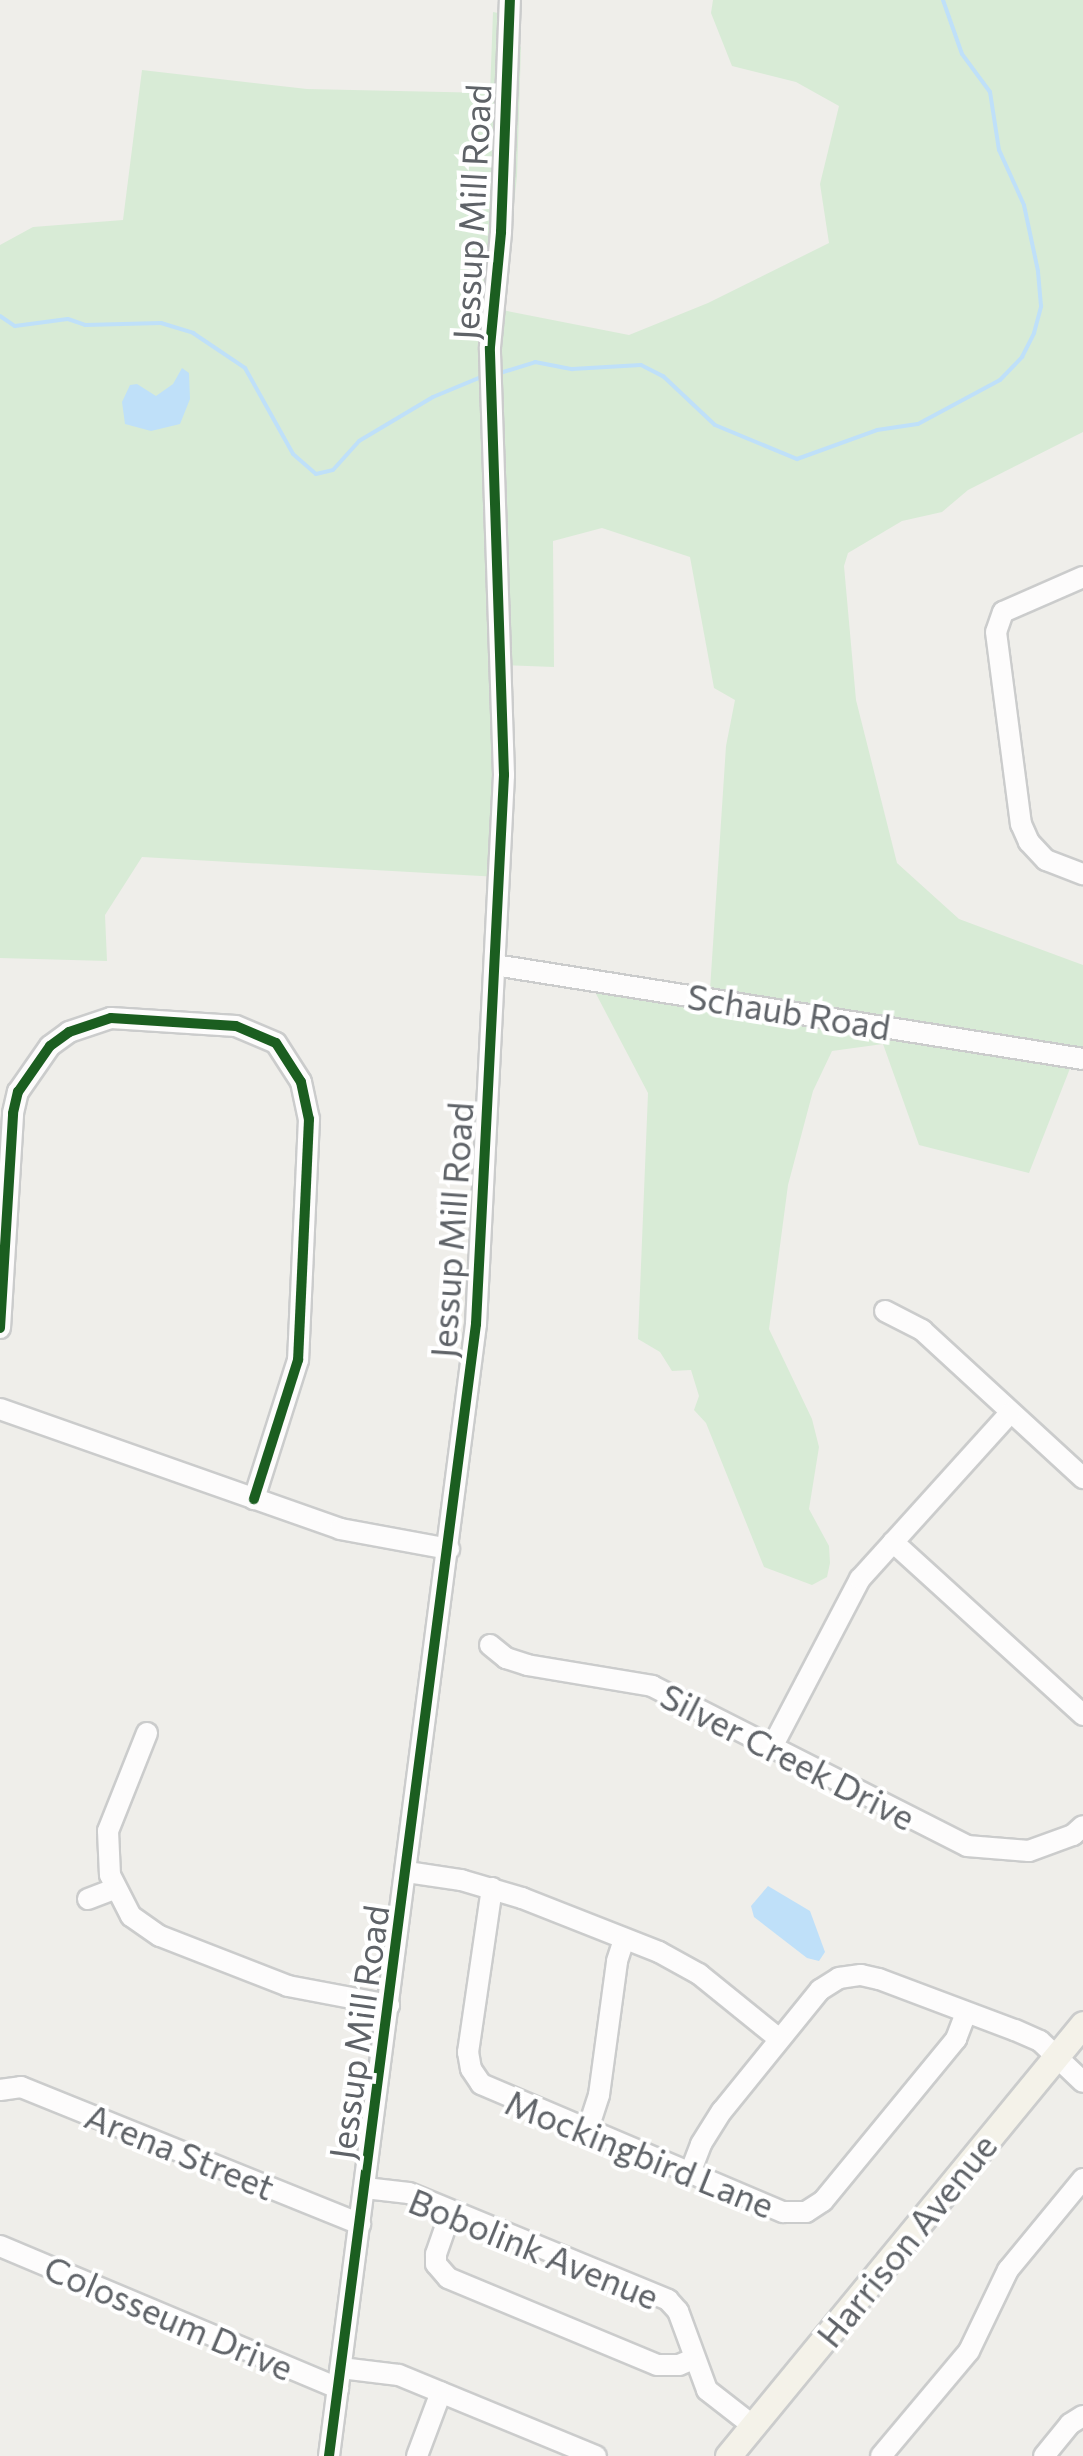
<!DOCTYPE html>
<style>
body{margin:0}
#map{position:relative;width:1083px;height:2456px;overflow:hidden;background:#efeeea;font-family:Commissioner,sans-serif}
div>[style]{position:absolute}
.green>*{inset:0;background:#d8ebd6}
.water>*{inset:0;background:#bfe0f9}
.stream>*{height:4px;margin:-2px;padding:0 2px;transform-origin:2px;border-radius:2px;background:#bfe0f9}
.roads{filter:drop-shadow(2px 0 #cbcccc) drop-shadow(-2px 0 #cbcccc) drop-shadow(0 2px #cbcccc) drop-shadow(0 -2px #cbcccc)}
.minor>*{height:20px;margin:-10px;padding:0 10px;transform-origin:10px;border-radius:10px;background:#fdfcfc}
.major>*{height:25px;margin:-12.5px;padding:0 12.5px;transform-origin:12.5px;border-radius:12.5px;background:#f4f2e9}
.cycleway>*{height:10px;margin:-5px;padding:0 5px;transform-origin:5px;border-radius:5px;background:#1b5e20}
span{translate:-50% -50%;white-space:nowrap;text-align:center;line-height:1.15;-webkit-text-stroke:8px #fff;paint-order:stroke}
.street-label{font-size:35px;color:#5f6368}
</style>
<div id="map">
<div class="green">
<i style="clip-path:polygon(713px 0,1083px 0,1083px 432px,968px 490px,942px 512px,902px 521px,848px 553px,844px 566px,856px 700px,897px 863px,959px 919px,1083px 965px,1083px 1048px,1078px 1048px,1029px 1173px,919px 1145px,883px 1044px,832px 1051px,813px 1091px,788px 1185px,769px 1329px,812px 1419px,819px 1447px,809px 1509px,829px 1546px,830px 1563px,827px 1577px,812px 1585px,764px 1567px,706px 1423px,694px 1410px,699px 1396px,691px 1370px,672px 1371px,660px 1352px,638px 1339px,648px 1093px,594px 990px,709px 1005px,726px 746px,735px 700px,714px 688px,690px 557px,602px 528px,553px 541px,554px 667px,503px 665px,499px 877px,142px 857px,105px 915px,107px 961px,0 958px,0 245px,33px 227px,123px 220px,142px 70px,307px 89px,490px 93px,493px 12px,498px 13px,499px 40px,512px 40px,521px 47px,517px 176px,502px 310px,629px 335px,708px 303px,829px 243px,820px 184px,839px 106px,796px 82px,732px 66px,711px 13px)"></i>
</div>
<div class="water">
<i style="clip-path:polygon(182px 368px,189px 373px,190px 399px,180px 424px,151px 431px,125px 424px,122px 402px,130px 385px,137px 384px,156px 396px,173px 384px)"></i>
<i style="clip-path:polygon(768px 1886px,810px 1911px,825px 1952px,819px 1961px,807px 1958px,754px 1917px,751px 1906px)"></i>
</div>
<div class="stream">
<i style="left:0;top:316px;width:18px;rotate:34deg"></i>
<i style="left:15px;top:326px;width:53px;rotate:-7.5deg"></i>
<i style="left:68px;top:319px;width:18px;rotate:19deg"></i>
<i style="left:85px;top:325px;width:76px;rotate:-1.5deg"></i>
<i style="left:161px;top:323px;width:34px;rotate:17deg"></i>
<i style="left:193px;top:333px;width:63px;rotate:33.9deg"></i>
<i style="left:245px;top:368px;width:98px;rotate:60.8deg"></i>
<i style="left:293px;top:454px;width:30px;rotate:41deg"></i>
<i style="left:316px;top:474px;width:17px;rotate:-13deg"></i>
<i style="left:333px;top:470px;width:39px;rotate:-48deg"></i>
<i style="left:359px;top:441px;width:86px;rotate:-30.7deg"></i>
<i style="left:433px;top:397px;width:57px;rotate:-22.5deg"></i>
<i style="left:500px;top:373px;width:37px;rotate:-17deg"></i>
<i style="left:535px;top:362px;width:38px;rotate:11deg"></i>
<i style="left:572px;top:369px;width:69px;rotate:-3.3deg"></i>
<i style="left:641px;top:365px;width:25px;rotate:27deg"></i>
<i style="left:663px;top:376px;width:71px;rotate:43.3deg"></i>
<i style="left:715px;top:425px;width:89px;rotate:22.5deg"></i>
<i style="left:797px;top:459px;width:85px;rotate:-19.9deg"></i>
<i style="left:877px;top:430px;width:41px;rotate:-8.3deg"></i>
<i style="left:918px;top:424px;width:93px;rotate:-28.2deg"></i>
<i style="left:1000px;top:380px;width:32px;rotate:-46deg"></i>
<i style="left:1022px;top:357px;width:27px;rotate:-63deg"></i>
<i style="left:1034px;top:333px;width:28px;rotate:-75deg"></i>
<i style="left:1041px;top:306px;width:35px;rotate:-95deg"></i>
<i style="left:1038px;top:271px;width:67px;rotate:-102deg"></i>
<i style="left:1024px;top:205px;width:60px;rotate:-114.4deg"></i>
<i style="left:999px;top:150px;width:59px;rotate:-98.8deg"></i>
<i style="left:990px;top:92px;width:47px;rotate:-126.4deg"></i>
<i style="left:962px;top:54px;width:57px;rotate:-109.4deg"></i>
</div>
<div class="roads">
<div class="minor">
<i style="left:1083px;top:577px;width:87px;rotate:156.4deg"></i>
<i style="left:1003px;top:612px;width:21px;rotate:109deg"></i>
<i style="left:996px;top:632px;width:194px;rotate:82.6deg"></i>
<i style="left:1021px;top:824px;width:20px;rotate:66deg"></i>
<i style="left:1029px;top:842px;width:25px;rotate:47deg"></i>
<i style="left:1046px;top:860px;width:40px;rotate:21deg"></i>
<i style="left:495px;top:965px;width:595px;rotate:9.08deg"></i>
<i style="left:885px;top:1311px;width:42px;rotate:27.2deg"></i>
<i style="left:922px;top:1330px;width:219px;rotate:42.6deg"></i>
<i style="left:0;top:1328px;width:215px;rotate:-86.5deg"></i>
<i style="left:13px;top:1113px;width:22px;rotate:-77deg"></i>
<i style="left:18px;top:1092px;width:56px;rotate:-55.2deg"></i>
<i style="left:50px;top:1046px;width:24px;rotate:-36deg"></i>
<i style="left:69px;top:1032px;width:44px;rotate:-18.4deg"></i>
<i style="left:111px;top:1018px;width:125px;rotate:3.7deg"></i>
<i style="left:236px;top:1026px;width:43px;rotate:23deg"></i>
<i style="left:276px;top:1043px;width:46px;rotate:57.3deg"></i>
<i style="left:301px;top:1082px;width:38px;rotate:78deg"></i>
<i style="left:309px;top:1119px;width:241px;rotate:92.6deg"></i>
<i style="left:298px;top:1360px;width:146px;rotate:107.6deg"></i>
<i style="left:0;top:1409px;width:361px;rotate:19.4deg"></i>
<i style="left:340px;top:1529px;width:111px;rotate:10.4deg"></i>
<i style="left:893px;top:1542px;width:257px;rotate:42.3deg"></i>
<i style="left:490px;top:1645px;width:21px;rotate:39deg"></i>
<i style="left:506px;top:1658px;width:22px;rotate:18deg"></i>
<i style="left:527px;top:1665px;width:127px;rotate:9.5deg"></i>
<i style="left:652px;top:1686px;width:353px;rotate:26.9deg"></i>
<i style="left:967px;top:1846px;width:62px;rotate:4.6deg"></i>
<i style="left:1029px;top:1851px;width:47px;rotate:-20deg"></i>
<i style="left:1073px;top:1835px;width:13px;rotate:-42deg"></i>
<i style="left:147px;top:1733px;width:105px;rotate:111.7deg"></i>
<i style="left:108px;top:1831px;width:44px;rotate:87.4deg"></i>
<i style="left:110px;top:1875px;width:46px;rotate:62.9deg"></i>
<i style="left:131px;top:1916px;width:35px;rotate:35deg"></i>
<i style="left:160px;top:1936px;width:137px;rotate:21.3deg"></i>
<i style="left:288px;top:1986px;width:103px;rotate:10.7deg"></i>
<i style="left:772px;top:1747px;width:190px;rotate:-62.4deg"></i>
<i style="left:860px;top:1579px;width:224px;rotate:-47.9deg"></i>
<i style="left:407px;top:1872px;width:55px;rotate:8.4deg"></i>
<i style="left:461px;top:1880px;width:64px;rotate:16.4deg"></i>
<i style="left:522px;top:1898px;width:147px;rotate:21.5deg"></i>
<i style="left:659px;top:1952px;width:46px;rotate:28.8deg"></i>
<i style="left:699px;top:1974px;width:102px;rotate:39deg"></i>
<i style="left:492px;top:1888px;width:166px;rotate:98.3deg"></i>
<i style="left:468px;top:2052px;width:17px;rotate:80deg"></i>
<i style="left:471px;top:2069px;width:18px;rotate:56deg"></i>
<i style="left:481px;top:2084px;width:328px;rotate:23deg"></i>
<i style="left:783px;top:2212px;width:23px"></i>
<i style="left:806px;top:2212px;width:20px;rotate:-33deg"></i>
<i style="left:823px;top:2201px;width:210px;rotate:-50.6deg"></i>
<i style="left:956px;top:2039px;width:28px;rotate:-69deg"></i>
<i style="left:88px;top:1899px;width:28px;rotate:-21deg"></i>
<i style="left:0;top:2090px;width:21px;rotate:-8deg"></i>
<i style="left:21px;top:2087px;width:366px;rotate:22deg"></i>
<i style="left:587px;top:2132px;width:39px;rotate:-72deg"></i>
<i style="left:599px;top:2095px;width:135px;rotate:-82.3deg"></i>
<i style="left:617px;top:1961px;width:22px;rotate:-72deg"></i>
<i style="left:690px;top:2173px;width:31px;rotate:-69deg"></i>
<i style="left:701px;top:2144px;width:39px;rotate:-58deg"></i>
<i style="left:722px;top:2111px;width:156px;rotate:-51deg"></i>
<i style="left:820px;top:1990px;width:22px;rotate:-32deg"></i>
<i style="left:839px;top:1978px;width:22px;rotate:-8deg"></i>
<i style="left:861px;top:1975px;width:18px;rotate:13deg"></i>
<i style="left:879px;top:1979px;width:145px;rotate:20.6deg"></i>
<i style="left:1015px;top:2030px;width:27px;rotate:24deg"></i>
<i style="left:1040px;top:2041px;width:59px;rotate:43.6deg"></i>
<i style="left:365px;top:2188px;width:44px;rotate:6.5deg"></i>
<i style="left:409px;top:2193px;width:280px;rotate:22.4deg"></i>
<i style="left:668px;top:2300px;width:15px;rotate:48deg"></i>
<i style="left:678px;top:2311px;width:84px;rotate:69.8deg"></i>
<i style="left:707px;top:2390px;width:57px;rotate:37.9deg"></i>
<i style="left:451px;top:2211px;width:46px;rotate:109.2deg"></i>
<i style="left:436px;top:2254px;width:10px;rotate:90deg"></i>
<i style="left:436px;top:2264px;width:18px;rotate:49deg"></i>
<i style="left:448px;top:2278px;width:226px;rotate:22.6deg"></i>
<i style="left:657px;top:2365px;width:22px"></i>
<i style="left:679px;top:2365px;width:15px;rotate:-23deg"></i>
<i style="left:0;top:2246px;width:367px;rotate:22.8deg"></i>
<i style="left:341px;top:2368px;width:58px;rotate:6.9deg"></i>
<i style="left:399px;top:2375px;width:213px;rotate:22.4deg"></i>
<i style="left:329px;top:2456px;width:1142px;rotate:-82.6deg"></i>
<i style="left:476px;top:1324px;width:550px;rotate:-87.08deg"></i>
<i style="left:504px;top:775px;width:428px;rotate:-91.9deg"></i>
<i style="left:490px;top:347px;width:116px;rotate:-84.5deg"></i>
<i style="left:501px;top:232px;width:232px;rotate:-87.8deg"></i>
<i style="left:417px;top:2456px;width:68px;rotate:-69.4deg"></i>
<i style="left:881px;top:2456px;width:137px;rotate:-50deg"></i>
<i style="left:969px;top:2351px;width:90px;rotate:-64.3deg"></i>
<i style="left:1008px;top:2270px;width:118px;rotate:-50.5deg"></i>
<i style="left:1044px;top:2456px;width:41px;rotate:-50.9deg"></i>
<i style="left:1070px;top:2424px;width:15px;rotate:-32deg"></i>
</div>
<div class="major">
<i style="left:728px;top:2456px;width:559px;rotate:-50.59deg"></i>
</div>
</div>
<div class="cycleway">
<i style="left:0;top:1328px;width:215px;rotate:-86.5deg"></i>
<i style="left:13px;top:1113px;width:22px;rotate:-77deg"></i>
<i style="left:18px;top:1092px;width:56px;rotate:-55.2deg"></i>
<i style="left:50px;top:1046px;width:24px;rotate:-36deg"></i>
<i style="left:69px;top:1032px;width:44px;rotate:-18.4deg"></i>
<i style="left:111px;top:1018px;width:125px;rotate:3.7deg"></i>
<i style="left:236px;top:1026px;width:43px;rotate:23deg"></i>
<i style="left:276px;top:1043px;width:46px;rotate:57.3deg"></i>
<i style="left:301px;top:1082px;width:38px;rotate:78deg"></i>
<i style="left:309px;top:1119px;width:241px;rotate:92.6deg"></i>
<i style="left:298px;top:1360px;width:146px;rotate:107.6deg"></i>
<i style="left:329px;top:2456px;width:1142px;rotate:-82.6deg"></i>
<i style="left:476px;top:1324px;width:550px;rotate:-87.08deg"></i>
<i style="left:504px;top:775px;width:428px;rotate:-91.9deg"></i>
<i style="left:490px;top:347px;width:116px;rotate:-84.5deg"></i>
<i style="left:501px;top:232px;width:232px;rotate:-87.8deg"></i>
</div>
<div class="street-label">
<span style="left:471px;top:212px;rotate:-87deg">Jessup Mill Road</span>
<span style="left:789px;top:1011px;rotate:9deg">Schaub Road</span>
<span style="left:451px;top:1230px;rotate:-86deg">Jessup Mill Road</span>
<span style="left:788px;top:1756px;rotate:27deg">Silver Creek Drive</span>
<span style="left:358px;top:2032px;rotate:-82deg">Jessup Mill Road</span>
<span style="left:180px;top:2151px;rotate:22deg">Arena Street</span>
<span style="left:640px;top:2153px;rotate:22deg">Mockingbird Lane</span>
<span style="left:906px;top:2240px;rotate:-51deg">Harrison Avenue</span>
<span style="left:534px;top:2248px;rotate:22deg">Bobolink Avenue</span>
<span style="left:169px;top:2317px;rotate:23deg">Colosseum Drive</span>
</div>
</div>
